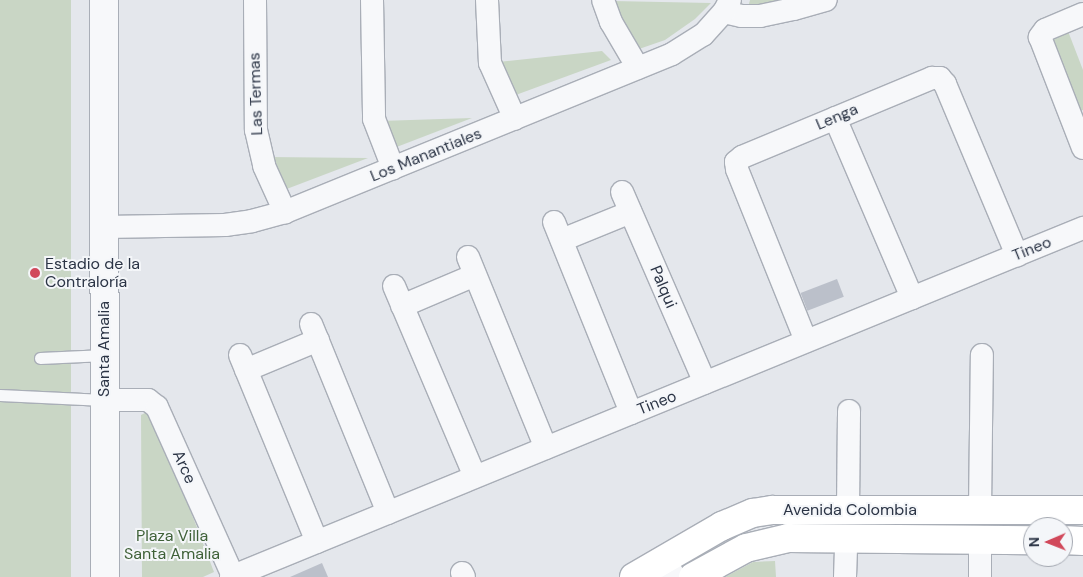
<!DOCTYPE html>
<meta charset="utf-8">
<style>
body{margin:0}
#map{position:relative;width:1083px;height:577px;overflow:hidden;background:#e4e7ec;font-family:"DM Sans",sans-serif}
div>[style]{position:absolute}
.green>*{inset:0;background:#c9d6c5;transform-origin:0 0}
.building>*{inset:0;background:#bbc0ca;transform-origin:0 0}
.roads{filter:drop-shadow(1px 0 #a9aeb7) drop-shadow(-1px 0 #a9aeb7) drop-shadow(0 1px #a9aeb7) drop-shadow(0 -1px #a9aeb7)}
.service>*{height:11px;margin:-5.5px;padding:0 5.5px;transform-origin:5.5px;border-radius:5.5px;background:#f7f8fa}
.minor>*{height:22px;margin:-11px;padding:0 11px;transform-origin:11px;border-radius:11px;background:#f7f8fa}
.tertiary>*{height:28px;margin:-14px;padding:0 14px;transform-origin:14px;border-radius:14px;background:#f7f8fa}
.secondary>*{height:28px;margin:-14px;padding:0 14px;transform-origin:14px;border-radius:14px;background:#fff}
.dots>*{width:14px;height:14px;translate:-50% -50%;box-sizing:border-box;border:2px solid #f4f6f9;border-radius:50%}
span{translate:-50% -50%;white-space:nowrap;text-align:center;line-height:1.15;-webkit-text-stroke:4px #f4f6f9;paint-order:stroke}
.street-label{font-size:16px;color:#2b3445}
.poi-label{font-size:16px;color:#2b3445}
.left{translate:0 -50%;text-align:left}
.park-label{font-size:16px;color:#3f6138}
.north{position:absolute;left:1023px;top:517px;width:50px;height:50px;box-sizing:border-box;background:#f4f6f9;border:1px solid #a4a8b1;border-radius:50%;rotate:269deg;font-size:14px;font-weight:700;line-height:20px;text-align:center;color:#2b3445}
.north::after{content:'';display:block;margin:auto;width:18px;height:22px;background:#d1495b;clip-path:polygon(50% 0,100% 100%,50% 72%,0 100%)}
</style>
<div id="map">
<div class="green">
<i style="left:0;top:0;width:71px;height:577px"></i>
<i style="clip-path:polygon(750px 0,788px 0,747px 11px)"></i>
<i style="clip-path:polygon(612px 1px,711px 3px,695px 19px,665px 40px,639px 49px)"></i>
<i style="clip-path:polygon(1066px 26px,1083px 70px,1083px 110px,1079px 111px,1050px 34px)"></i>
<i style="clip-path:polygon(602px 51px,611px 60px,513px 96px,498px 62px)"></i>
<i style="clip-path:polygon(472px 118px,394px 148px,380px 121px)"></i>
<i style="clip-path:polygon(268px 157px,368px 158px,284px 190px)"></i>
<i style="clip-path:polygon(147px 412px,153px 413px,214px 572px,203px 577px,142px 577px,141px 415px)"></i>
<i style="clip-path:polygon(775px 561px,776px 577px,725px 577px,753px 562px)"></i>
</div>
<div class="building">
<i style="left:837px;top:279px;width:19px;height:39px;rotate:69deg"></i>
<i style="clip-path:polygon(322px 563px,328px 577px,290px 577px)"></i>
</div>
<div class="roads">
<div class="service">
<i style="left:40px;top:358px;width:65px;rotate:-2.6deg"></i>
<i style="left:0;top:395px;width:104px;rotate:2.8deg"></i>
</div>
<div class="minor">
<i style="left:255px;top:0;width:130px;rotate:89.6deg"></i>
<i style="left:256px;top:130px;width:37px;rotate:77deg"></i>
<i style="left:264px;top:166px;width:51px;rotate:65.5deg"></i>
<i style="left:372px;top:0;width:119px;rotate:89deg"></i>
<i style="left:374px;top:119px;width:53px;rotate:68.8deg"></i>
<i style="left:487px;top:0;width:63px;rotate:87.3deg"></i>
<i style="left:490px;top:63px;width:61px;rotate:65.9deg"></i>
<i style="left:603px;top:0;width:23px;rotate:70deg"></i>
<i style="left:611px;top:22px;width:53px;rotate:59.6deg"></i>
<i style="left:724px;top:12px;width:18px;rotate:13deg"></i>
<i style="left:742px;top:16px;width:18px"></i>
<i style="left:760px;top:16px;width:35px;rotate:-12deg"></i>
<i style="left:794px;top:9px;width:33px;rotate:-16deg"></i>
<i style="left:1083px;top:14px;width:41px;rotate:157.2deg"></i>
<i style="left:1045px;top:30px;width:9px;rotate:126deg"></i>
<i style="left:1040px;top:37px;width:119px;rotate:68.8deg"></i>
<i style="left:835px;top:118px;width:196px;rotate:66.8deg"></i>
<i style="left:622px;top:192px;width:208px;rotate:66.5deg"></i>
<i style="left:554px;top:222px;width:206px;rotate:68deg"></i>
<i style="left:104px;top:227px;width:121px;rotate:-0.9deg"></i>
<i style="left:225px;top:225px;width:27px;rotate:-8deg"></i>
<i style="left:252px;top:221px;width:34px;rotate:-15deg"></i>
<i style="left:285px;top:212px;width:418px;rotate:-22.2deg"></i>
<i style="left:672px;top:54px;width:36px;rotate:-32deg"></i>
<i style="left:703px;top:35px;width:31px;rotate:-48deg"></i>
<i style="left:724px;top:12px;width:13px;rotate:-63deg"></i>
<i style="left:562px;top:240px;width:74px;rotate:-22.1deg"></i>
<i style="left:468px;top:257px;width:206px;rotate:67.8deg"></i>
<i style="left:394px;top:286px;width:207px;rotate:67deg"></i>
<i style="left:402px;top:306px;width:79px;rotate:-23deg"></i>
<i style="left:311px;top:324px;width:204px;rotate:67.8deg"></i>
<i style="left:806px;top:341px;width:185px;rotate:-111.9deg"></i>
<i style="left:737px;top:169px;width:7px;rotate:-98deg"></i>
<i style="left:736px;top:162px;width:8px;rotate:-40deg"></i>
<i style="left:742px;top:157px;width:206px;rotate:-22.6deg"></i>
<i style="left:932px;top:78px;width:8px"></i>
<i style="left:940px;top:78px;width:8px;rotate:50deg"></i>
<i style="left:945px;top:84px;width:186px;rotate:67.2deg"></i>
<i style="left:240px;top:355px;width:202px;rotate:67.6deg"></i>
<i style="left:246px;top:370px;width:78px;rotate:-22.6deg"></i>
<i style="left:104px;top:400px;width:44px"></i>
<i style="left:148px;top:400px;width:11px;rotate:38deg"></i>
<i style="left:157px;top:407px;width:185px;rotate:65.8deg"></i>
<i style="left:848px;top:509px;width:98px;rotate:-89.4deg"></i>
<i style="left:980px;top:510px;width:155px;rotate:-89.3deg"></i>
<i style="left:980px;top:540px;width:37px;rotate:90deg"></i>
<i style="left:664px;top:560px;width:20px;rotate:57deg"></i>
<i style="left:462px;top:573px;width:4px;rotate:63deg"></i>
<i style="left:231px;top:577px;width:921px;rotate:-22.28deg"></i>
<i style="left:845px;top:577px;width:38px;rotate:-88deg"></i>
</div>
<div class="tertiary">
<i style="left:104px;top:0;width:577px;rotate:89.9deg"></i>
</div>
<div class="secondary">
<i style="left:1063px;top:540px;width:20px;rotate:3deg"></i>
<i style="left:634px;top:577px;width:102px;rotate:-30.1deg"></i>
<i style="left:722px;top:526px;width:34px;rotate:-23deg"></i>
<i style="left:753px;top:513px;width:20px;rotate:-9deg"></i>
<i style="left:773px;top:510px;width:310px"></i>
<i style="left:693px;top:577px;width:60px;rotate:-28.7deg"></i>
<i style="left:746px;top:548px;width:43px;rotate:-13.4deg"></i>
<i style="left:788px;top:538px;width:245px;rotate:0.5deg"></i>
</div>
</div>
<div class="dots">
<i style="left:35px;top:273px;background:#d1495b"></i>
</div>
<div class="street-label">
<span style="left:256px;top:94px;rotate:-92deg">Las Termas</span>
<span style="left:837px;top:117px;rotate:-23deg">Lenga</span>
<span style="left:426px;top:155px;rotate:-22deg">Los Manantiales</span>
<span style="left:1032px;top:249px;rotate:-22deg">Tineo</span>
<span style="left:663px;top:287px;rotate:67deg">Palqui</span>
<span style="left:104px;top:349px;rotate:-90deg">Santa Amalia</span>
<span style="left:657px;top:403px;rotate:-22deg">Tineo</span>
<span style="left:184px;top:467px;rotate:66deg">Arce</span>
<span style="left:850px;top:510px">Avenida Colombia</span>
</div>
<div class="poi-label">
<span class="left" style="left:45px;top:273px">Estadio de la<br>Contraloría</span>
</div>
<div class="park-label">
<span style="left:172px;top:545px">Plaza Villa<br>Santa Amalia</span>
</div>
<div class="north">N</div>
</div>
